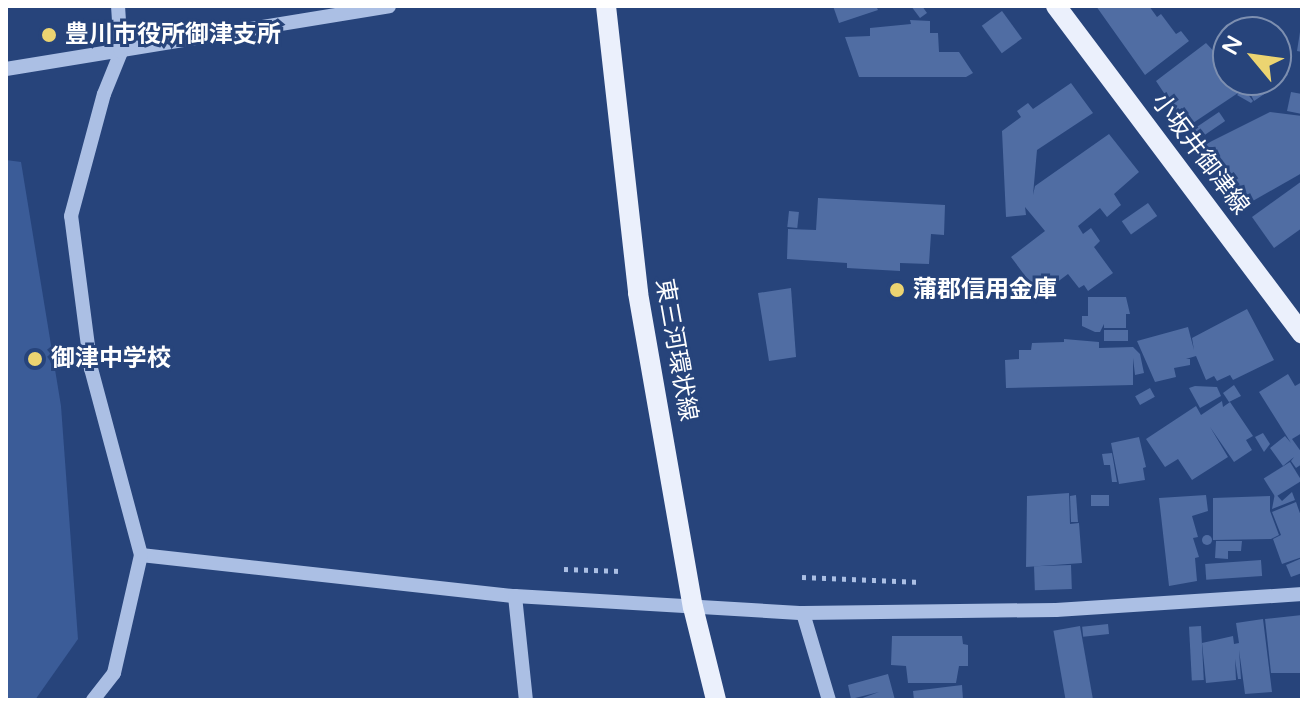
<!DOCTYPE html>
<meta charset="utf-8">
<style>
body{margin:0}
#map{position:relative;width:1308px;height:706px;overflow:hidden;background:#27447b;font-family:"Varela Round","Noto Sans JP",sans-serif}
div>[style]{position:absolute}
.green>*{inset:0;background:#3b5c98}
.building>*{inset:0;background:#506da3;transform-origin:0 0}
.round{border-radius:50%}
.path>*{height:5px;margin-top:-2.5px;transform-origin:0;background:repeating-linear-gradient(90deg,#abbfe4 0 4px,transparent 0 10px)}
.minor>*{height:14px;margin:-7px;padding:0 7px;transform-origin:7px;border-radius:7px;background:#abbfe4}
.major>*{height:20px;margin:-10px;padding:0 10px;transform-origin:10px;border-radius:10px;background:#ebf0fc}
.dots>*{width:22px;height:22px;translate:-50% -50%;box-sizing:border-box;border:4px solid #27447b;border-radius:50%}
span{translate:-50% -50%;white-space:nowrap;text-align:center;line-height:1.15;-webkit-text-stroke:6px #27447b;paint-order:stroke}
.poi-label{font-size:24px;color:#fff;font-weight:700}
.left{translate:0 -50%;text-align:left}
.street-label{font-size:24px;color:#fff}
.frame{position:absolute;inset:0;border:8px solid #fff;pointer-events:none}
.north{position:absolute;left:1212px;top:16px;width:80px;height:80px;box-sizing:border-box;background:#27447b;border:2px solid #7d8fb0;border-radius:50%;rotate:299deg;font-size:22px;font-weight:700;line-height:32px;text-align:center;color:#fff}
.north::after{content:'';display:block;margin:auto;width:28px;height:36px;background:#ecd471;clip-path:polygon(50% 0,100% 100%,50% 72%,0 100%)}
</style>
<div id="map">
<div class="green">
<i style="clip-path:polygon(6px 160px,21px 162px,61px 406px,78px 639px,35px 700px,6px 700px)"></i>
</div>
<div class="building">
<i style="clip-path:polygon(833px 6px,876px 6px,878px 10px,839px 23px)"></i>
<i style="clip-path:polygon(911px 6px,922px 6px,927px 13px,920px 18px)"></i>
<i style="clip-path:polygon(1096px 6px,1149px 6px,1157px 17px,1161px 14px,1176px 34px,1181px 31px,1189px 41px,1145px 75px)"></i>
<i style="left:1002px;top:11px;width:34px;height:25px;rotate:54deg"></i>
<i style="clip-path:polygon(910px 20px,930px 21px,930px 33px,938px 33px,939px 52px,959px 52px,973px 73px,966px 77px,859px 77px,845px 37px,870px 36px,870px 28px,911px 24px)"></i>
<i style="clip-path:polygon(1300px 32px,1302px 32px,1302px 52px,1297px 51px)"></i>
<i style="clip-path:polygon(1206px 43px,1222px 60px,1228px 57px,1228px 80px,1276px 80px,1276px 72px,1282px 82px,1254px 101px,1247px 87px,1193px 123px,1182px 108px,1176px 111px,1156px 81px)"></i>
<i style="clip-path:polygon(1276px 61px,1288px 75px,1282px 78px,1276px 69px)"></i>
<i style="clip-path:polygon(1071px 83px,1093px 113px,1037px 150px,1033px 195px,1035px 186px,1109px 134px,1139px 172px,1114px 194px,1121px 205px,1107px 217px,1100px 208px,1078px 226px,1083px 234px,1091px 228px,1100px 241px,1094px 247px,1113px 273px,1088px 291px,1084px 285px,1079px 288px,1068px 274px,1044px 292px,1039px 286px,1035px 289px,1011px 257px,1045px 231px,1025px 207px,1026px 215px,1006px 217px,1002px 131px,1021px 117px,1017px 111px,1028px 103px,1033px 109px)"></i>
<i style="clip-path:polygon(1244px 89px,1253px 101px,1251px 103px,1237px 95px)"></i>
<i style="clip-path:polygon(1291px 92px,1302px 94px,1302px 114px,1287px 111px)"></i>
<i style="left:1219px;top:112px;width:11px;height:30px;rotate:56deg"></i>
<i style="clip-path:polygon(1270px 112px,1302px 116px,1302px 173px,1244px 206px,1200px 147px)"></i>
<i style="clip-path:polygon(1302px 181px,1302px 228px,1274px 248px,1252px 217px)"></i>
<i style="clip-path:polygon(818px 198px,945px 205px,944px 235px,931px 234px,929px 264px,900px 263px,900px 271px,847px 268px,847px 263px,787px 259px,788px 229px,816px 230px)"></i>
<i style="left:1148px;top:203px;width:16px;height:32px;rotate:55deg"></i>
<i style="left:789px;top:211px;width:10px;height:16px;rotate:6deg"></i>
<i style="clip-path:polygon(791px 288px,796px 357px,769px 361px,758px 293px)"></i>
<i style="clip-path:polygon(1088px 297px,1126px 297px,1130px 314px,1126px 314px,1126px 328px,1104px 328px,1104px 324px,1100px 332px,1095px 332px,1082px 326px,1082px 316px,1088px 316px)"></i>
<i style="clip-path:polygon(1247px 309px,1274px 360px,1233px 380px,1230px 375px,1217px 381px,1214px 376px,1206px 380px,1196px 356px,1186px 359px,1190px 359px,1190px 365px,1174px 368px,1176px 377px,1155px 382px,1137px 341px,1188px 327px,1194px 350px,1192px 338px)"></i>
<i style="left:1104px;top:330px;width:24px;height:11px"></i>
<i style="clip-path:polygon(1064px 339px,1099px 342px,1099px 348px,1133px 347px,1140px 354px,1144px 373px,1135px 375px,1133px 358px,1133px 385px,1006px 388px,1005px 360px,1019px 359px,1019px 350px,1031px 350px,1032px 343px,1064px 342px)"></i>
<i style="clip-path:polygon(1288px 374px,1295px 386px,1302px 382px,1302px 433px,1292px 439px,1302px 453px,1302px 464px,1296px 468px,1291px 461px,1294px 457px,1283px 466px,1270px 448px,1285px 436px,1291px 443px,1259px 392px)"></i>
<i style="clip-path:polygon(1234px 385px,1241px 396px,1229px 402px,1223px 393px)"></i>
<i style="clip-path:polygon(1195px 386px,1217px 387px,1221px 396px,1200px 408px,1189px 388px)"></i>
<i style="left:1150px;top:388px;width:10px;height:17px;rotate:61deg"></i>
<i style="clip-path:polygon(1222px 401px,1223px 407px,1230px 402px,1253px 436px,1246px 440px,1252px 450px,1234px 462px,1210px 427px,1228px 457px,1192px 480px,1178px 459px,1165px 467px,1146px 439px,1196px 406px,1201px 415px)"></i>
<i style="clip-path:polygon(1263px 433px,1270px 444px,1264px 452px,1255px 437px)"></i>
<i style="clip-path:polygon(1139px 437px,1146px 467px,1143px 468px,1145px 480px,1119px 484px,1111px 443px)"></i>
<i style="clip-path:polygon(1112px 453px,1117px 482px,1112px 482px,1110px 465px,1104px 465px,1102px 454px)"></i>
<i style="left:1290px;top:462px;width:22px;height:31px;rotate:58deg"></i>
<i style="clip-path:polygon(1292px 492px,1295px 500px,1272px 509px,1275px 493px,1282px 501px)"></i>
<i style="clip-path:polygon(1069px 493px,1070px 524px,1079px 523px,1082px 563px,1026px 567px,1027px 496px)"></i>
<i style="clip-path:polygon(1076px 495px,1078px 522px,1071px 522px,1070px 496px)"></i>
<i style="left:1091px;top:495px;width:18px;height:11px"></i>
<i style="clip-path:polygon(1206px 495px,1208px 511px,1192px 516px,1198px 537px,1193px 538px,1199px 557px,1195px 558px,1197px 581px,1169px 586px,1159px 498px)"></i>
<i style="clip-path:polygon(1270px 496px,1270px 511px,1279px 535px,1271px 539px,1213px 540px,1213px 498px)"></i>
<i style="clip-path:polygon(1296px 502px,1302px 519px,1302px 557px,1282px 564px,1273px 539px,1281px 535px,1272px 512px)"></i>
<i class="round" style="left:1202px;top:535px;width:10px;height:10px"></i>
<i style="clip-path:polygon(1216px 541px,1242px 541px,1241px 551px,1228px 551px,1228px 559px,1215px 558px)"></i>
<i style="clip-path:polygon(1302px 558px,1302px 573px,1291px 577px,1286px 565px)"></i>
<i style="left:1261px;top:560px;width:16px;height:56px;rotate:86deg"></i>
<i style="left:1071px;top:565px;width:24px;height:37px;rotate:88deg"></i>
<i style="clip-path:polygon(1302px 615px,1302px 673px,1271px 673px,1265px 619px)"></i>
<i style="clip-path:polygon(1263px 619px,1272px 692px,1245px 694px,1239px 650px,1241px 679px,1238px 679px,1235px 659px,1236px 680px,1206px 683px,1202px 643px,1233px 636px,1234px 644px,1239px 643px,1236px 623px)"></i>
<i style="left:1108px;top:624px;width:10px;height:26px;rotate:84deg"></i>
<i style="left:1080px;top:626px;width:75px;height:27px;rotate:80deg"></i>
<i style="left:1201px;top:626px;width:54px;height:12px;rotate:87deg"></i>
<i style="clip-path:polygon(892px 636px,962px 636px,963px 644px,968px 645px,968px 666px,959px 666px,956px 683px,908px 683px,906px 666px,891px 665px)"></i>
<i style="clip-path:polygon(888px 674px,895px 700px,857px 700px,879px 692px,851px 699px,848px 685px)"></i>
<i style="clip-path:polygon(962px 685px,963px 700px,914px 700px,913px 691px)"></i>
</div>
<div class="path">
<i style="left:564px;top:569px;width:57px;rotate:2deg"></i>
<i style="left:802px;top:577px;width:119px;rotate:2.4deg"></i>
</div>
<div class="minor">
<i style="left:6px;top:69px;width:388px;rotate:-9.3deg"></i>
<i style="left:141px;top:555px;width:376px;rotate:6.3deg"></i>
<i style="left:515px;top:596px;width:289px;rotate:3.4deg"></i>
<i style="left:803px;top:613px;width:253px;rotate:-0.7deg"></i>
<i style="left:1056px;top:610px;width:247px;rotate:-3.7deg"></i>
<i style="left:515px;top:596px;width:105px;rotate:84deg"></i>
<i style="left:803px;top:613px;width:91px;rotate:73.4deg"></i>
<i style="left:93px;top:700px;width:34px;rotate:-52deg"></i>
<i style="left:114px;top:673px;width:121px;rotate:-77.1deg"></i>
<i style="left:141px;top:555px;width:193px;rotate:-105deg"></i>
<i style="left:91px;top:369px;width:154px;rotate:-97.4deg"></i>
<i style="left:71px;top:216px;width:126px;rotate:-74.9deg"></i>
<i style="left:104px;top:94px;width:45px;rotate:-68deg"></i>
<i style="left:121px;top:52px;width:46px;rotate:-93.7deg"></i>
</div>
<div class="major">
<i style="left:606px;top:6px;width:289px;rotate:83.6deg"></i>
<i style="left:638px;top:293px;width:319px;rotate:80.1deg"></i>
<i style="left:693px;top:607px;width:96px;rotate:76.1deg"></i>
<i style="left:1056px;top:6px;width:410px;rotate:53.1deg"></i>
</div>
<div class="dots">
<i style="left:49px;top:35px;background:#ecd471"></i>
<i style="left:897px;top:290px;background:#ecd471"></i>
<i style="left:35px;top:359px;background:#ecd471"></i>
</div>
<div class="poi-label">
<span class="left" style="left:65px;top:35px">豊川市役所御津支所</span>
<span class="left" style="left:913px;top:290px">蒲郡信用金庫</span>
<span class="left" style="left:51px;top:359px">御津中学校</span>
</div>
<div class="street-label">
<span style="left:1200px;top:154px;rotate:53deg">小坂井御津線</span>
<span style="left:676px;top:350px;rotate:80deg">東三河環状線</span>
</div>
<div class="frame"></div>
<div class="north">N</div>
</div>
